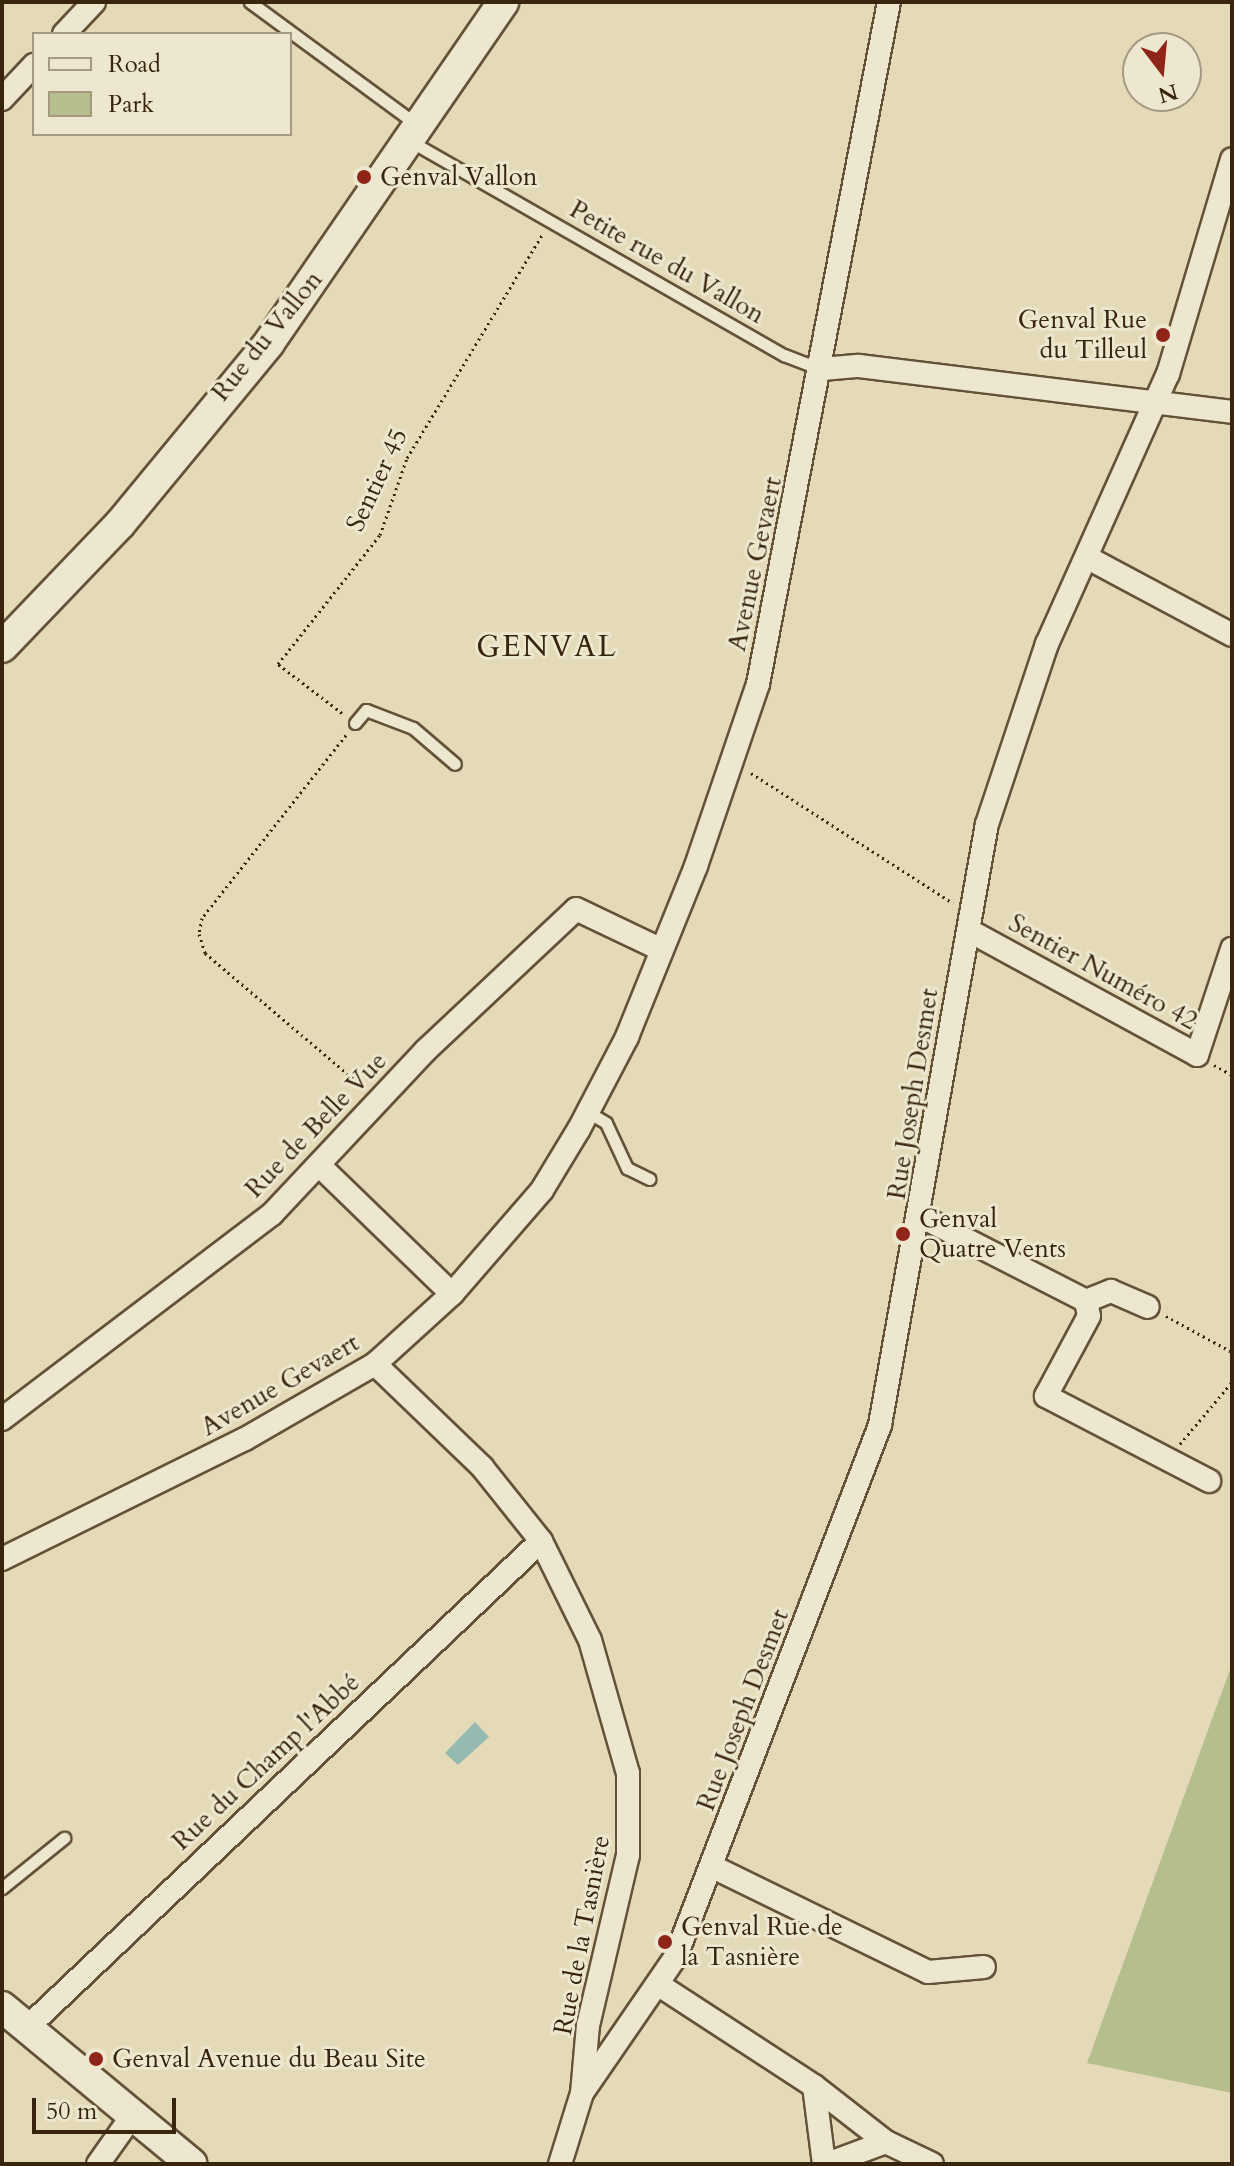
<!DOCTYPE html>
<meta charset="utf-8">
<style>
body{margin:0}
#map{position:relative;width:1234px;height:2166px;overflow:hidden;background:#e4dab7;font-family:Cardo,serif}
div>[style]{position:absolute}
.green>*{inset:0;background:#b5bf8e}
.water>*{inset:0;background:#95bab2}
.path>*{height:3px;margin-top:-1.5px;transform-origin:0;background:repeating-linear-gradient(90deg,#39240d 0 2px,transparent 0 6px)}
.roads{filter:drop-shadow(2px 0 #645238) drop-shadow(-2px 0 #645238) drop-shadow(0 2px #645238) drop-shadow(0 -2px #645238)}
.lane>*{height:11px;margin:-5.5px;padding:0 5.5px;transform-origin:5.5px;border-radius:5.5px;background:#ede7d0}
.street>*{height:22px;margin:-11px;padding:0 11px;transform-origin:11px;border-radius:11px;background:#ede7d0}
.secondary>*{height:30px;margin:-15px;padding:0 15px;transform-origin:15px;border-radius:15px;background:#ede7d0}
.dots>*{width:22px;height:22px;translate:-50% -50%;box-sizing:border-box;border:4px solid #ede7d0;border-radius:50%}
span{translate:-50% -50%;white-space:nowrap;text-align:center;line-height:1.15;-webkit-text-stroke:6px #ede7d0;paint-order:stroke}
.poi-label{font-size:26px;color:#39240d}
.left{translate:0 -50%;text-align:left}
.right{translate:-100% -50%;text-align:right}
.street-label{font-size:26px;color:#39240d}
.quarter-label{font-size:30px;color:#39240d;letter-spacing:2px}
.frame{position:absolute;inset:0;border:4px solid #39240d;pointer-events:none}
.legend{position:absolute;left:32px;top:32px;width:260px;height:104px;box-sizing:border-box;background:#ede7d0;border:2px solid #a59982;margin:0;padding:10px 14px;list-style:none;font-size:24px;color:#39240d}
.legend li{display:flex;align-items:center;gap:16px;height:40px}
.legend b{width:40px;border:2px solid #a59982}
.north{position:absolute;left:1122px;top:32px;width:80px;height:80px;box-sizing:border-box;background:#ede7d0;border:2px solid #a59982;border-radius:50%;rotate:164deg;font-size:22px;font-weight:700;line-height:32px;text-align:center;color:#39240d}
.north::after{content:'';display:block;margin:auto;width:28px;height:36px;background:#8f2418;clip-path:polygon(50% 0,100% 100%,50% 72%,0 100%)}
.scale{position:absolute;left:32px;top:2098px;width:144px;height:36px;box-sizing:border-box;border:4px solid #39240d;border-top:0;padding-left:10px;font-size:24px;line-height:28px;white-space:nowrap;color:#39240d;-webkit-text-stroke:6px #ede7d0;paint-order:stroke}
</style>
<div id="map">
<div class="green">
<i style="clip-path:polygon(1232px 1664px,1232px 2093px,1087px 2063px)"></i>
</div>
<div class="water">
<i style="clip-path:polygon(475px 1722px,489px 1737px,458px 1765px,445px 1753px)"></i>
</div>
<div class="path">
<i style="left:342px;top:713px;width:81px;rotate:-142.6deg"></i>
<i style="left:278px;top:664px;width:164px;rotate:-51.7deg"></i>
<i style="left:380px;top:535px;width:82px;rotate:-70.7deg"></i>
<i style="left:407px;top:458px;width:261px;rotate:-58.8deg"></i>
<i style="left:346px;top:735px;width:233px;rotate:128.2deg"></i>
<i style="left:202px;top:918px;width:16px;rotate:101deg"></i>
<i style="left:199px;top:934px;width:20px;rotate:72deg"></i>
<i style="left:205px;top:953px;width:207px;rotate:40.3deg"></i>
<i style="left:751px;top:773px;width:240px;rotate:32.8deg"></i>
<i style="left:1214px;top:1065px;width:21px;rotate:29deg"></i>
<i style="left:1166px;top:1316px;width:75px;rotate:28.6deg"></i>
<i style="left:1180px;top:1444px;width:81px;rotate:-50deg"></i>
</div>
<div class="roads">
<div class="lane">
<i style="left:250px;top:2px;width:206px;rotate:36.3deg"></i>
<i style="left:410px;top:141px;width:431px;rotate:29.8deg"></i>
<i style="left:784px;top:355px;width:40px;rotate:21deg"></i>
<i style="left:355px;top:723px;width:17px;rotate:-50deg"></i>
<i style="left:366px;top:710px;width:50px;rotate:21deg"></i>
<i style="left:413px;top:728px;width:55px;rotate:40.6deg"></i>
<i style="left:588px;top:1112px;width:21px;rotate:31deg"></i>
<i style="left:606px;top:1123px;width:50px;rotate:65deg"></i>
<i style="left:627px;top:1168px;width:25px;rotate:26deg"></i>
<i style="left:2px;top:1888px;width:80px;rotate:-38.9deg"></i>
</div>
<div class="street">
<i style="left:64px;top:34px;width:44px;rotate:-46.8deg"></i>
<i style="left:2px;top:99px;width:47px;rotate:-46.7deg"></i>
<i style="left:822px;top:369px;width:37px;rotate:-5deg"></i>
<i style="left:859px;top:366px;width:376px;rotate:7deg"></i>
<i style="left:1088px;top:558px;width:163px;rotate:28.1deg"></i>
<i style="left:968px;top:930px;width:261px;rotate:28.6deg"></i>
<i style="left:1197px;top:1055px;width:112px;rotate:-71.7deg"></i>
<i style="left:321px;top:1167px;width:182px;rotate:44.1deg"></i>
<i style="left:922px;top:1217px;width:184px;rotate:27.1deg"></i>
<i style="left:1086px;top:1301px;width:15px;rotate:79deg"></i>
<i style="left:1089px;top:1316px;width:91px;rotate:118.3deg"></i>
<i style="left:1046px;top:1396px;width:184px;rotate:27.5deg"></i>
<i style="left:1086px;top:1301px;width:27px;rotate:-22deg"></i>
<i style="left:1111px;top:1291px;width:40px;rotate:23.4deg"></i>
<i style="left:375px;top:1364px;width:149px;rotate:43.9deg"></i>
<i style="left:482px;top:1467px;width:95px;rotate:51.4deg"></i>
<i style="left:541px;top:1541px;width:110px;rotate:63.7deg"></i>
<i style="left:590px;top:1640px;width:138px;rotate:74.1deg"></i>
<i style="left:628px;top:1773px;width:82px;rotate:90deg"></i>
<i style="left:628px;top:1855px;width:175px;rotate:103.2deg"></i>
<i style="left:588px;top:2025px;width:68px;rotate:95deg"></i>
<i style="left:582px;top:2093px;width:74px;rotate:107.2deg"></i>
<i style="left:2px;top:1419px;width:339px;rotate:-37.2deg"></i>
<i style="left:272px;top:1214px;width:224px;rotate:-46.8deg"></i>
<i style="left:425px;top:1051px;width:207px;rotate:-43.2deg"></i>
<i style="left:576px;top:909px;width:95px;rotate:25.5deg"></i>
<i style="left:2px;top:1559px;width:271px;rotate:-26.3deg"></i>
<i style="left:245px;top:1439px;width:150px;rotate:-30deg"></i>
<i style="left:375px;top:1364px;width:104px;rotate:-42.3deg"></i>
<i style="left:452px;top:1294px;width:138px;rotate:-49.1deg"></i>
<i style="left:542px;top:1190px;width:71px;rotate:-58.8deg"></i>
<i style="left:579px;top:1129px;width:104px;rotate:-62.4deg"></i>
<i style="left:627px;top:1037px;width:184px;rotate:-68deg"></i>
<i style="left:696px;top:866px;width:192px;rotate:-71.2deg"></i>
<i style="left:758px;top:684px;width:694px;rotate:-79.13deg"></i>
<i style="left:713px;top:1867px;width:239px;rotate:26deg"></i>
<i style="left:928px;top:1972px;width:56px;rotate:-5.1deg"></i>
<i style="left:659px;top:1985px;width:185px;rotate:33.1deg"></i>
<i style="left:814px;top:2086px;width:79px;rotate:82.7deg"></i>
<i style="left:31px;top:2024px;width:702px;rotate:-43.44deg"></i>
<i style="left:814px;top:2086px;width:91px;rotate:37.9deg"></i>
<i style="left:886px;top:2142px;width:51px;rotate:25.6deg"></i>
<i style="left:582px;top:2093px;width:166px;rotate:-55.5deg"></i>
<i style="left:676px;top:1956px;width:569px;rotate:-68.98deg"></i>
<i style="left:880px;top:1425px;width:610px;rotate:-79.91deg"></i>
<i style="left:987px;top:824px;width:190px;rotate:-71.6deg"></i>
<i style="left:1047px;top:644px;width:296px;rotate:-65.9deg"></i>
<i style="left:1168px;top:374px;width:224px;rotate:-73.4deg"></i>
<i style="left:98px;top:2164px;width:59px;rotate:-54.7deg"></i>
<i style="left:827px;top:2164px;width:63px;rotate:-20.4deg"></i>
</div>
<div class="secondary">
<i style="left:2px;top:647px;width:170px;rotate:-46.2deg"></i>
<i style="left:120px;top:524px;width:234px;rotate:-50.5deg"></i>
<i style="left:269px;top:343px;width:414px;rotate:-55.5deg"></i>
<i style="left:2px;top:2007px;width:246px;rotate:39.6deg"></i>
</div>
</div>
<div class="dots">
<i style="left:364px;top:177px;background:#8f2418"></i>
<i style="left:1163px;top:335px;background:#8f2418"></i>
<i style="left:903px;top:1234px;background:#8f2418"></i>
<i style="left:665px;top:1942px;background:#8f2418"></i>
<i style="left:96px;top:2059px;background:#8f2418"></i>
</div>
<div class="poi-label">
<span class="left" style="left:380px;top:177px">Genval Vallon</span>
<span class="right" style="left:1147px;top:335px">Genval Rue<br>du Tilleul</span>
<span class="left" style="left:919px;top:1234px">Genval<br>Quatre Vents</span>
<span class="left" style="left:681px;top:1942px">Genval Rue de<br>la Tasnière</span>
<span class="left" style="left:112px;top:2059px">Genval Avenue du Beau Site</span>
</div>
<div class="street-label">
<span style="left:667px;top:262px;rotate:30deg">Petite rue du Vallon</span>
<span style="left:267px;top:336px;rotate:-51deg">Rue du Vallon</span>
<span style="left:377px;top:480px;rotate:-65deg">Sentier 45</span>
<span style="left:755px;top:564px;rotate:-78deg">Avenue Gevaert</span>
<span style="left:1103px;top:972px;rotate:29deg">Sentier Numéro 42</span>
<span style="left:913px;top:1094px;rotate:-81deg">Rue Joseph Desmet</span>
<span style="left:316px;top:1125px;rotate:-46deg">Rue de Belle Vue</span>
<span style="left:280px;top:1385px;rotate:-30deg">Avenue Gevaert</span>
<span style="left:743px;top:1710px;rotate:-69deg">Rue Joseph Desmet</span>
<span style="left:266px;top:1762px;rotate:-43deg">Rue du Champ l'Abbé</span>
<span style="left:582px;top:1935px;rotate:-79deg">Rue de la Tasnière</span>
</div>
<div class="quarter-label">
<span style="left:547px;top:647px">GENVAL</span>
</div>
<div class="frame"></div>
<ul class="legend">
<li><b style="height:10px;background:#ede7d0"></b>Road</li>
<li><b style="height:22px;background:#b5bf8e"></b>Park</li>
</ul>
<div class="north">N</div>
<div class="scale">50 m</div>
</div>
